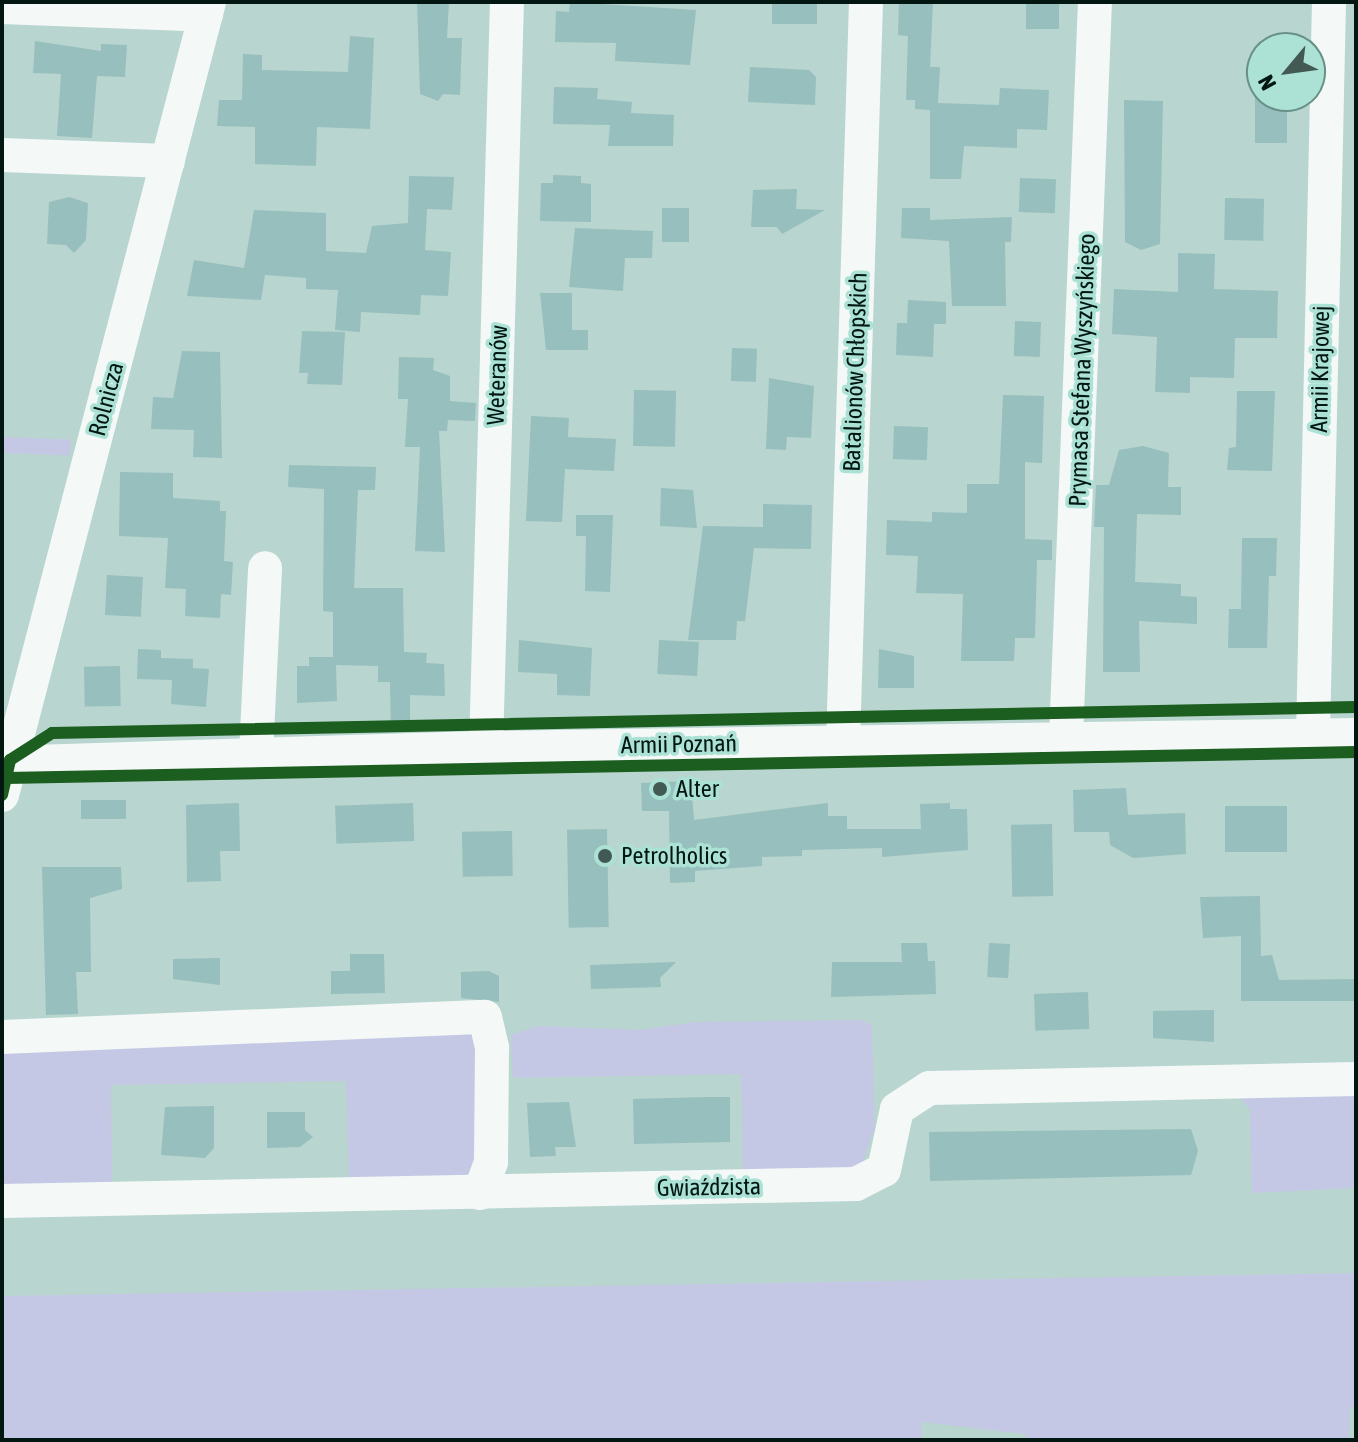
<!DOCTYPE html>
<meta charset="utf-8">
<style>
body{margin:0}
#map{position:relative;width:1358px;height:1442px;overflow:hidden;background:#b9d5cf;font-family:"Asap Condensed",sans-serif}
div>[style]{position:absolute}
.green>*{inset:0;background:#c5c8e4;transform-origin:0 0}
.building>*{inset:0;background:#97bfbd;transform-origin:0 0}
.minor>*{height:34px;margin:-17px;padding:0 17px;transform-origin:17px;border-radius:17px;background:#f4f9f8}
.cycleway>*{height:12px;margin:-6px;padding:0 6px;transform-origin:6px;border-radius:6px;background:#1b5e20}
.dots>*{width:22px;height:22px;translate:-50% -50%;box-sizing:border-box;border:4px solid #ace2d5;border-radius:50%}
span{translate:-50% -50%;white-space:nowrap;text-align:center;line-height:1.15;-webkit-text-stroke:7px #ace2d5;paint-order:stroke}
.street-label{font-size:24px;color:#021612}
.poi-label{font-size:24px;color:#021612}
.left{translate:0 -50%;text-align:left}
.frame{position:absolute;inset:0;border:4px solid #021612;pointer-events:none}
.north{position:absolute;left:1246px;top:32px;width:80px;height:80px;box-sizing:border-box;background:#ace2d5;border:2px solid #689087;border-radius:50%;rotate:241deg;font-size:22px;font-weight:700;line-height:32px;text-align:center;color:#021612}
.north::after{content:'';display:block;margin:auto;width:28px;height:36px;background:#425954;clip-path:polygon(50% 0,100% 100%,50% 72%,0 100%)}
</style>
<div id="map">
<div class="green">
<i style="left:2px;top:437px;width:69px;height:16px;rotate:2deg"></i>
<i style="clip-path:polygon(860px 1020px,872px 1025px,875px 1126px,863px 1162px,851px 1169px,743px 1171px,741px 1074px,513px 1078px,511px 1035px,537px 1026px,639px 1030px,695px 1022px)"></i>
<i style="clip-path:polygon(474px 1026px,482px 1140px,470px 1177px,349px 1179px,346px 1081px,111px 1085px,112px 1183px,2px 1185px,2px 1044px)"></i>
<i style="clip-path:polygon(1356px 1094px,1356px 1188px,1252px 1193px,1250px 1110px,1239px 1096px)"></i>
<i style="clip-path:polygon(1356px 1273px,1356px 1407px,1350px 1407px,1349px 1440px,1026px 1440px,1025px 1434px,922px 1422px,922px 1440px,2px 1440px,2px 1296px)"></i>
</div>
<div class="building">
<i style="clip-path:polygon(417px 2px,449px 2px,447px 38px,462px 38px,460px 95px,443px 94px,438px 101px,420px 94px)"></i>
<i style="clip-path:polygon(570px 2px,696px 10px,690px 65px,615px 61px,616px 43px,555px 42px,556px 11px,569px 12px)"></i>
<i style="left:772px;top:2px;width:45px;height:22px"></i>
<i style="clip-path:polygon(899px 2px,933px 2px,930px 67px,940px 67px,938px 103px,999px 105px,1000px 88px,1049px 90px,1047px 130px,1017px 129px,1017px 148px,964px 146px,961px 179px,930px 179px,930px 110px,915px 109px,915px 100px,906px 100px,908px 36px,898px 35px)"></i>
<i style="left:1026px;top:2px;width:33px;height:27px"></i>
<i style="clip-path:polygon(350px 36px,374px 38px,370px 129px,317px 127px,316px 166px,255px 164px,255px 127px,217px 126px,219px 100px,242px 100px,243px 54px,262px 55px,262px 70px,348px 72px)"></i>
<i style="clip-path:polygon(35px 41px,101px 51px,101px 44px,127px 45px,125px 77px,97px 76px,92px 138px,57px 136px,61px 74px,33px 73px)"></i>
<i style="clip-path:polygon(750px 67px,809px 70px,816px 77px,815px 105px,748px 102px)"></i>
<i style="clip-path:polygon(554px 87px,598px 88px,597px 99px,632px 102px,631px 113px,674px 115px,673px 146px,608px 146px,610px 125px,553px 124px)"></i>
<i style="left:1255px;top:96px;width:32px;height:47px"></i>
<i style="clip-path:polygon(1124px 100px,1163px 101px,1160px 244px,1141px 250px,1125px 242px)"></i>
<i style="clip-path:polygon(553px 175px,581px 176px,581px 183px,591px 184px,591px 222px,540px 221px,541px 183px,553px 183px)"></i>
<i style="clip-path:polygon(409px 176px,454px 177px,452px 210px,427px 209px,425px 250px,451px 252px,448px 296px,421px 295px,420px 315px,361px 312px,360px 332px,335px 330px,338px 290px,306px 289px,306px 278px,265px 275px,261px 300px,187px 296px,194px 260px,244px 268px,254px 210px,326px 213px,326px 251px,366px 253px,372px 226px,408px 223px)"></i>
<i style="left:1020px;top:178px;width:36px;height:34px;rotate:2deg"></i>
<i style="clip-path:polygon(797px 189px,796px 209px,825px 210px,782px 234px,777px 227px,751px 227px,753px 190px)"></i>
<i style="clip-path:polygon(69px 197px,88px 203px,86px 240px,74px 253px,66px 245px,47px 244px,49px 202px)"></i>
<i style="left:1225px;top:198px;width:39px;height:42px;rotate:1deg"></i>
<i style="left:662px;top:208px;width:27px;height:34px"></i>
<i style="clip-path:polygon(902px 208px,930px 208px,930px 220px,1012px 217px,1011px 242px,1005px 242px,1006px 306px,952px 306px,949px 241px,901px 238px)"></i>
<i style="clip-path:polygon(575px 228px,653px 231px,652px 258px,625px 258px,623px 291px,569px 287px)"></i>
<i style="clip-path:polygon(1178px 253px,1215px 254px,1214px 289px,1278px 291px,1277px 338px,1235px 338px,1234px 378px,1190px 377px,1190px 393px,1155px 392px,1157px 337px,1112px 334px,1114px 289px,1178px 292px)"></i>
<i style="clip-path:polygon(540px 293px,572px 293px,572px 330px,588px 330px,588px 350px,546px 350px)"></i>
<i style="clip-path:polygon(908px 300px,946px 302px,946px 324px,934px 324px,933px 357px,896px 355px,897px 323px,907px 323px)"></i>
<i style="left:1015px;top:321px;width:26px;height:35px;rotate:2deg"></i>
<i style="clip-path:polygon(302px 331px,345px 332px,342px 385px,307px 384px,308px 373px,299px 373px)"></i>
<i style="left:732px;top:348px;width:25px;height:33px;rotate:2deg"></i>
<i style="clip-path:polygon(182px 351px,220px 352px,222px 458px,193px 457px,194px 430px,151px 429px,153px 397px,173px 398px)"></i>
<i style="clip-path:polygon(399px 357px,434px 358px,433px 370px,450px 376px,450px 401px,476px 403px,475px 421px,448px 420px,447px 431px,439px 431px,445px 552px,415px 551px,420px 447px,405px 447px,408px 399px,398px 399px)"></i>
<i style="clip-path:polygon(769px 378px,814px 386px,811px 438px,787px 437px,786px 450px,766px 449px)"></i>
<i style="left:634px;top:390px;width:42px;height:56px;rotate:1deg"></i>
<i style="clip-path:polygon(1237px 391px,1275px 391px,1272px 471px,1227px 470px,1229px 448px,1236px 447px)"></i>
<i style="clip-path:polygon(1003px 395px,1044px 396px,1042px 463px,1025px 462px,1025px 539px,1052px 540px,1052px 560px,1037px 560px,1035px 638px,1015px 638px,1014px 661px,961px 661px,963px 594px,916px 593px,918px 556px,886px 555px,887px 520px,932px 522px,932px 512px,967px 513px,967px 484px,999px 484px)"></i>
<i style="clip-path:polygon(531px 416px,569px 418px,568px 437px,616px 439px,614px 471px,565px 469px,562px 522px,526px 521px)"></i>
<i style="left:894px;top:426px;width:34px;height:33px;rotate:2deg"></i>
<i style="clip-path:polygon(1143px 446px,1169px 453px,1168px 487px,1181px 487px,1181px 515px,1137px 514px,1135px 582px,1181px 584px,1181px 596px,1197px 597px,1197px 624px,1139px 621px,1140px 672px,1103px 672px,1104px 527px,1094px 527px,1096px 485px,1109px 485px,1119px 450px)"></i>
<i style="clip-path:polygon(289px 465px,376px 467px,375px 490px,358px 490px,354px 588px,403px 588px,404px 652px,427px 653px,426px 663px,444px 664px,445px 696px,410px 695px,410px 730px,391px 731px,390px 682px,378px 682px,378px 666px,336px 665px,337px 701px,297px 703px,297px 666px,309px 666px,309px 657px,333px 657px,333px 612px,323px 611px,324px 489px,288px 487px)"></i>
<i style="clip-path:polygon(120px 472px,173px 473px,173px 498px,220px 501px,220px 511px,226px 511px,224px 561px,233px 562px,231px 595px,221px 594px,220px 618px,185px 616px,186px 589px,165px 588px,168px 538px,119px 536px)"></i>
<i style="clip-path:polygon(661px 488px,693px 490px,697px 528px,660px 526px)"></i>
<i style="clip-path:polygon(763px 504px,812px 505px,811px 549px,754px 548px,745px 621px,737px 621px,736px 640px,688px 640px,703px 526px,763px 527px)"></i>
<i style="clip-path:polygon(576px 515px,613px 515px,610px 592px,585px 591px,586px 536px,576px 536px)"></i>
<i style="clip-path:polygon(1242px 538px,1277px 538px,1276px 576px,1269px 576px,1267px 648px,1228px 648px,1229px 609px,1241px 609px)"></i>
<i style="left:107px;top:575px;width:36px;height:40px;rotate:3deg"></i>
<i style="clip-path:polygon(519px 640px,592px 648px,590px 696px,557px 695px,557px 674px,518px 672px)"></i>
<i style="left:659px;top:640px;width:40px;height:34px;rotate:3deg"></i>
<i style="clip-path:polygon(138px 649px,161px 650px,161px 658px,193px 659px,193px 668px,209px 669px,206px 707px,171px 704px,172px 680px,137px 679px)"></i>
<i style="clip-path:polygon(879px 649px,914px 656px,914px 688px,878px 688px)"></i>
<i style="left:120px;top:666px;width:40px;height:36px;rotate:89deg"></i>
<i style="clip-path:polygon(691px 781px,694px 820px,828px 803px,828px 816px,847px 816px,847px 829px,921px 829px,920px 804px,950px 803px,950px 809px,967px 809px,968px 850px,882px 857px,882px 848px,802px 850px,802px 856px,762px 857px,762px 866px,695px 871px,695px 882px,670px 883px,669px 811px,642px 811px,641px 783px)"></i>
<i style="clip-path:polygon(1126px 788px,1128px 815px,1185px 813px,1186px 854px,1133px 858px,1110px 845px,1109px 832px,1074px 832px,1073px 790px)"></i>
<i style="left:126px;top:800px;width:19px;height:45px;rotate:90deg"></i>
<i style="clip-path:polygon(239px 803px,240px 851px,220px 851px,221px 881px,187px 882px,186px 805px)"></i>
<i style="left:413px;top:803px;width:38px;height:78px;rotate:88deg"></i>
<i style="left:1287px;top:806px;width:46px;height:62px;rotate:90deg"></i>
<i style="left:1052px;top:824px;width:72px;height:41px;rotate:89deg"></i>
<i style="left:607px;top:829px;width:98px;height:40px;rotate:89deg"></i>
<i style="left:512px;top:831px;width:45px;height:50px;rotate:89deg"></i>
<i style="clip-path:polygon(42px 867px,121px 867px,122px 889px,90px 898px,91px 972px,76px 972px,78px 1014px,46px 1015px)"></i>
<i style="clip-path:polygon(1260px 896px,1261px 956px,1272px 955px,1279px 980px,1356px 979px,1356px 1001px,1241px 1001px,1241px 936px,1203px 938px,1200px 897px)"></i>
<i style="clip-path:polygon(901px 943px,927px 943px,928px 961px,935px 961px,936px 994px,831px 997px,832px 962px,902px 962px)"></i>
<i style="left:989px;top:943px;width:21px;height:34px;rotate:3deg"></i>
<i style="clip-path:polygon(350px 954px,384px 954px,385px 993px,331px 994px,331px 971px,350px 971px)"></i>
<i style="clip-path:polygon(220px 958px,220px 985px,173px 979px,173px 959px)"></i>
<i style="clip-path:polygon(676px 962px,660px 978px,661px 987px,591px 989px,590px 965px)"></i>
<i style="clip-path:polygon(489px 971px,499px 976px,499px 1002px,461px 998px,461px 972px)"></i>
<i style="left:1088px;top:992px;width:37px;height:54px;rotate:88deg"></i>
<i style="clip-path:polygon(1214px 1010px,1214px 1042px,1153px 1038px,1153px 1011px)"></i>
<i style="clip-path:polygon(707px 1097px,730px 1097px,730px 1142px,634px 1144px,633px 1099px)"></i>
<i style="clip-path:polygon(569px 1102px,576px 1147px,555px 1147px,556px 1156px,530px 1157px,527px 1103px)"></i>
<i style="clip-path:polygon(214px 1106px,214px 1148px,205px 1158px,161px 1155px,165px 1107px)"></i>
<i style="clip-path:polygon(267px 1112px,305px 1112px,305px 1130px,313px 1137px,300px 1147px,267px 1148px)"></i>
<i style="clip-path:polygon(1191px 1129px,1198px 1151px,1191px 1175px,930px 1181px,929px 1132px)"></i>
</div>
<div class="minor">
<i style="left:2px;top:7px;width:204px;rotate:2.2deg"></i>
<i style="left:2px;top:155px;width:166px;rotate:2.1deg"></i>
<i style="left:1313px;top:735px;width:733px;rotate:-88.75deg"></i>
<i style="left:1066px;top:739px;width:738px;rotate:-87.75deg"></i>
<i style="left:843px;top:742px;width:740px;rotate:-88.22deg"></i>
<i style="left:486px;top:748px;width:746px;rotate:-88.39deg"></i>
<i style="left:256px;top:754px;width:186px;rotate:-87.2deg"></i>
<i style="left:2px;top:763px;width:484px;rotate:-1.8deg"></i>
<i style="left:486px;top:748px;width:870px;rotate:-0.86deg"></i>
<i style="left:2px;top:795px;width:820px;rotate:-75.37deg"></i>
<i style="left:2px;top:1037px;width:483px;rotate:-2.4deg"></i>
<i style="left:485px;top:1017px;width:32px;rotate:77deg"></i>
<i style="left:492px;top:1048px;width:114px;rotate:90.5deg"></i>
<i style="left:491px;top:1162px;width:33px;rotate:110deg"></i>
<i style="left:2px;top:1201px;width:854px;rotate:-1.14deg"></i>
<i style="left:856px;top:1184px;width:31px;rotate:-27deg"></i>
<i style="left:884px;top:1170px;width:62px;rotate:-78deg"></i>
<i style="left:897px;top:1109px;width:38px;rotate:-33deg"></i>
<i style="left:929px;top:1088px;width:427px;rotate:-1.2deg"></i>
</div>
<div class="cycleway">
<i style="left:6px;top:778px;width:1350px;rotate:-1.1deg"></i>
<i style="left:2px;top:795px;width:36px;rotate:-77deg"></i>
<i style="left:10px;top:760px;width:50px;rotate:-32.7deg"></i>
<i style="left:52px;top:733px;width:1304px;rotate:-1.14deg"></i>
</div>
<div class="dots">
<i style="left:660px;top:789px;background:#425954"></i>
<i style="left:605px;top:856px;background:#425954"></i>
</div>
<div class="street-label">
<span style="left:1320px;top:369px;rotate:-89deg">Armii Krajowej</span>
<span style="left:1082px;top:370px;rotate:-88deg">Prymasa Stefana Wyszyńskiego</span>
<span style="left:855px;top:372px;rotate:-88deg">Batalionów Chłopskich</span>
<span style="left:497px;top:375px;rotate:-88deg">Weteranów</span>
<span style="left:106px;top:399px;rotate:-75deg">Rolnicza</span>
<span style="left:679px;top:744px;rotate:-1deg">Armii Poznań</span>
<span style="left:709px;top:1187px;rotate:-1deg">Gwiaździsta</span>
</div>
<div class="poi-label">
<span class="left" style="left:676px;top:789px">Alter</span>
<span class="left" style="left:621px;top:856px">Petrolholics</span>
</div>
<div class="frame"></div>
<div class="north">N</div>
</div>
